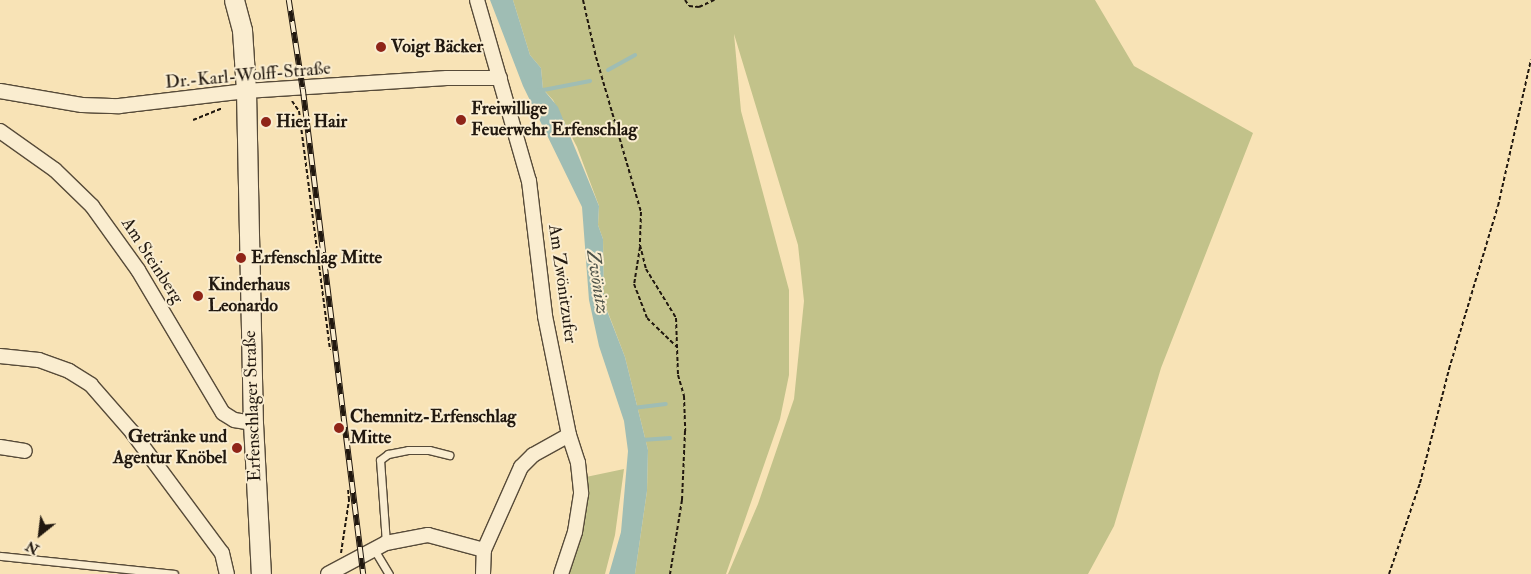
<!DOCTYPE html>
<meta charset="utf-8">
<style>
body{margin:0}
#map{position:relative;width:1531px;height:574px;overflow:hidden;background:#f8e3b6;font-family:"IM FELL Double Pica",serif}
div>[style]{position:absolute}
.green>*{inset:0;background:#c2c28a}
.water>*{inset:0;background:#9fbdb4}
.stream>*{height:4px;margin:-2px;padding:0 2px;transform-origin:2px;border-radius:2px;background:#9fbdb4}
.path>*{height:2px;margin-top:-1px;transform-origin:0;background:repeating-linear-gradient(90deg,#21180f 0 4px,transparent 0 6.5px)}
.roads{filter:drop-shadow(1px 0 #574b39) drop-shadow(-1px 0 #574b39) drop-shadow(0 1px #574b39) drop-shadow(0 -1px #574b39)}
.service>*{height:7px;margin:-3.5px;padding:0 3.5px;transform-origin:3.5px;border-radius:3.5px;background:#faedd0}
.minor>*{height:14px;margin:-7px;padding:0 7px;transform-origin:7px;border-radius:7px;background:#faedd0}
.secondary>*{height:19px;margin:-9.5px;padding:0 9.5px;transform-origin:9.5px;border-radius:9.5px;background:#faedd0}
.rail>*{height:5.5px;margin-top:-2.75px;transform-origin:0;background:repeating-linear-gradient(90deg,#faedd0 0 11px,#21180f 0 22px);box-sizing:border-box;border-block:1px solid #21180f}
.dots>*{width:14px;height:14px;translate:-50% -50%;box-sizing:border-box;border:2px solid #faedd0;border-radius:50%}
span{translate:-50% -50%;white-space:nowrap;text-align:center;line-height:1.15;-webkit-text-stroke:4px #faedd0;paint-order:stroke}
.poi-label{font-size:18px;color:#21180f;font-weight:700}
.left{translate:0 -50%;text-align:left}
.right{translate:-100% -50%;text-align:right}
.street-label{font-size:18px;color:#21180f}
.water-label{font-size:19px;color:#4d5249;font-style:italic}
.north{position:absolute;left:15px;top:509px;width:50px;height:50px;-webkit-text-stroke:4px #faedd0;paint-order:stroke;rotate:209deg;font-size:14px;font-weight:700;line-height:20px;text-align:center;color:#21180f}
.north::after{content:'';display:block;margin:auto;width:18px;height:22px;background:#21180f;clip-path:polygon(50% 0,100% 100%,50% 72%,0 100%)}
</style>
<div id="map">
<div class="green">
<i style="clip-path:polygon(513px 0,1095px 0,1134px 66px,1253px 133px,1161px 368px,1114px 526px,1088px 574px,728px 574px,758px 504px,794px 399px,804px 301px,798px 245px,734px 34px,741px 111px,789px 290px,789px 375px,780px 419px,726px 574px,635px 574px,647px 491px,648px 450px,625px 357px,604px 302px,603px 239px,598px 225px,599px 206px,577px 147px,553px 100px,543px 89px,541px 68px,530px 55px)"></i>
<i style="clip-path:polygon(624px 469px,615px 535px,605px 574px,569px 574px,588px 503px,586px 477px)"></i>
</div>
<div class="water">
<i style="clip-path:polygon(490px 0,513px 0,530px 55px,541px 68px,543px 89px,558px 107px,599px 206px,598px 225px,603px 239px,604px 303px,625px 357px,648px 450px,647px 491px,635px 574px,609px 574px,621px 532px,628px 451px,624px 421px,599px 346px,589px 300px,582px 207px,523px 86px)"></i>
</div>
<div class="stream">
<i style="left:608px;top:70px;width:31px;rotate:-29deg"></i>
<i style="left:538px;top:91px;width:53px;rotate:-10.9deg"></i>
<i style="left:633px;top:408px;width:33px;rotate:-7deg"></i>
<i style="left:642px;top:440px;width:28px;rotate:-4deg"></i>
</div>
<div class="path">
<i style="left:583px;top:0;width:58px;rotate:77.2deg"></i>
<i style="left:596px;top:57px;width:161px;rotate:73.8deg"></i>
<i style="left:641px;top:212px;width:33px;rotate:92deg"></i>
<i style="left:640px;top:245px;width:25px;rotate:76deg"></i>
<i style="left:646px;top:269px;width:57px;rotate:58.5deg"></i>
<i style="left:676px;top:318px;width:57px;rotate:88deg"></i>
<i style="left:678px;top:375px;width:22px;rotate:74deg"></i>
<i style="left:684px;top:396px;width:35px;rotate:88deg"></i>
<i style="left:685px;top:431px;width:69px;rotate:92.5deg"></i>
<i style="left:682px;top:500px;width:75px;rotate:99.2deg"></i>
<i style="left:685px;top:0;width:7px;rotate:56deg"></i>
<i style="left:689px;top:6px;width:10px;rotate:6deg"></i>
<i style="left:699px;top:7px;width:17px;rotate:-25deg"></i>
<i style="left:292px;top:101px;width:12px;rotate:55deg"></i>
<i style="left:299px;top:111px;width:241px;rotate:82.6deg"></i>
<i style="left:193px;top:120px;width:32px;rotate:-22deg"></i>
<i style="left:640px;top:247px;width:37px;rotate:99deg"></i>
<i style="left:634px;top:284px;width:36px;rotate:69deg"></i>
<i style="left:647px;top:318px;width:42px;rotate:44deg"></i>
<i style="left:341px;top:553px;width:54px;rotate:-81.4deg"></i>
<i style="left:349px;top:500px;width:11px;rotate:-95deg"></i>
<i style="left:1389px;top:574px;width:96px;rotate:-71.2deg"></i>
<i style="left:1420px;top:483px;width:118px;rotate:-75.7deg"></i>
<i style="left:1449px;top:369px;width:170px;rotate:-73.3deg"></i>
<i style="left:1498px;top:206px;width:150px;rotate:-77.3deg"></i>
</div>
<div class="roads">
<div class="service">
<i style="left:386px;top:543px;width:83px;rotate:-94.1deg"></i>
<i style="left:380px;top:460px;width:10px;rotate:-37deg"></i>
<i style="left:388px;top:454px;width:20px;rotate:-11deg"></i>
<i style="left:408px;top:450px;width:21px"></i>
<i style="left:429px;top:450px;width:21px;rotate:14deg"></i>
<i style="left:375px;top:551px;width:27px;rotate:59deg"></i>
<i style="left:0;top:556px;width:175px;rotate:5.9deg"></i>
</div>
<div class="minor">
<i style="left:477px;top:0;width:188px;rotate:74deg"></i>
<i style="left:529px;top:181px;width:136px;rotate:83.2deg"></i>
<i style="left:545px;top:316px;width:121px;rotate:78.6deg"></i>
<i style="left:569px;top:435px;width:29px;rotate:72deg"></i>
<i style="left:578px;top:463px;width:31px;rotate:84deg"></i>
<i style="left:581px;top:494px;width:38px;rotate:99deg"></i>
<i style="left:575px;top:532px;width:44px;rotate:108.4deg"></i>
<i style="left:0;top:91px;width:83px;rotate:9.7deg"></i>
<i style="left:82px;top:105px;width:37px;rotate:2deg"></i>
<i style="left:119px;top:106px;width:128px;rotate:-6.7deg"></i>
<i style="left:246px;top:91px;width:201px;rotate:-3.7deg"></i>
<i style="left:447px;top:78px;width:53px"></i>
<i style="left:0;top:131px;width:67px;rotate:35.3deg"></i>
<i style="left:55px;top:170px;width:52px;rotate:44.2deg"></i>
<i style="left:92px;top:206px;width:79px;rotate:54.3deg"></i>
<i style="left:138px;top:270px;width:166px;rotate:59.3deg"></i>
<i style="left:223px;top:413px;width:13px;rotate:32deg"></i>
<i style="left:234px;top:420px;width:19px;rotate:9deg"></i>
<i style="left:0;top:356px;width:39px;rotate:6deg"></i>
<i style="left:39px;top:360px;width:32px;rotate:20deg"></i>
<i style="left:69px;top:371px;width:26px;rotate:32deg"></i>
<i style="left:91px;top:385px;width:62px;rotate:48.9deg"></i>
<i style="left:132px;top:432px;width:151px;rotate:53.4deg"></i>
<i style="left:222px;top:553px;width:22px;rotate:77deg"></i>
<i style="left:0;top:447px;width:25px;rotate:9deg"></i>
<i style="left:328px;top:574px;width:66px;rotate:-28.1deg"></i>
<i style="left:386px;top:543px;width:43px;rotate:-10.8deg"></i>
<i style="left:428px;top:535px;width:58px;rotate:15deg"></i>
<i style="left:483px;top:574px;width:24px;rotate:-88deg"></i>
<i style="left:484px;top:550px;width:91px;rotate:-66deg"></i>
<i style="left:521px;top:467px;width:17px;rotate:-45deg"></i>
<i style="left:533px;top:455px;width:41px;rotate:-29.1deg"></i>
</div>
<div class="secondary">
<i style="left:234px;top:0;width:31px;rotate:75deg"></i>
<i style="left:242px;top:30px;width:61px;rotate:86.2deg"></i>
<i style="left:246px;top:91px;width:332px;rotate:88.8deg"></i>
<i style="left:253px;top:423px;width:151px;rotate:87deg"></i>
</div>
</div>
<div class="rail">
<i style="left:289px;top:0;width:90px;rotate:81.1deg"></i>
<i style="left:303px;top:89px;width:489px;rotate:82.9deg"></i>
</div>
<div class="dots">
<i style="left:381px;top:47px;background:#8f2418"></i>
<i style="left:461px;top:120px;background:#8f2418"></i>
<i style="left:266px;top:122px;background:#8f2418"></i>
<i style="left:241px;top:258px;background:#8f2418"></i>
<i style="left:198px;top:296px;background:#8f2418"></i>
<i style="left:339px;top:428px;background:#8f2418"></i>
<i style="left:237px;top:448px;background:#8f2418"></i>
</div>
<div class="poi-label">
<span class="left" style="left:391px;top:47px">Voigt Bäcker</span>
<span class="left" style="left:471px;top:120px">Freiwillige<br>Feuerwehr Erfenschlag</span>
<span class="left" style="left:276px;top:122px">Hier Hair</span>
<span class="left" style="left:251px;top:258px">Erfenschlag Mitte</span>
<span class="left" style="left:208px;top:296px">Kinderhaus<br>Leonardo</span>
<span class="left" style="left:350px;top:428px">Chemnitz-Erfenschlag<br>Mitte</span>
<span class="right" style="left:227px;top:448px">Getränke und<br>Agentur Knöbel</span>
</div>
<div class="street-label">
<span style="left:248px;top:76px;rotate:-5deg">Dr.-Karl-Wolff-Straße</span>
<span style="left:152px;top:261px;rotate:57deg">Am Steinberg</span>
<span style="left:562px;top:284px;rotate:82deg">Am Zwönitzufer</span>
<span style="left:253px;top:406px;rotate:-92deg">Erfenschlager Straße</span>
</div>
<div class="water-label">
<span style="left:597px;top:282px;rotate:81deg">Zwönitz</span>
</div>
<div class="north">N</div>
</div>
